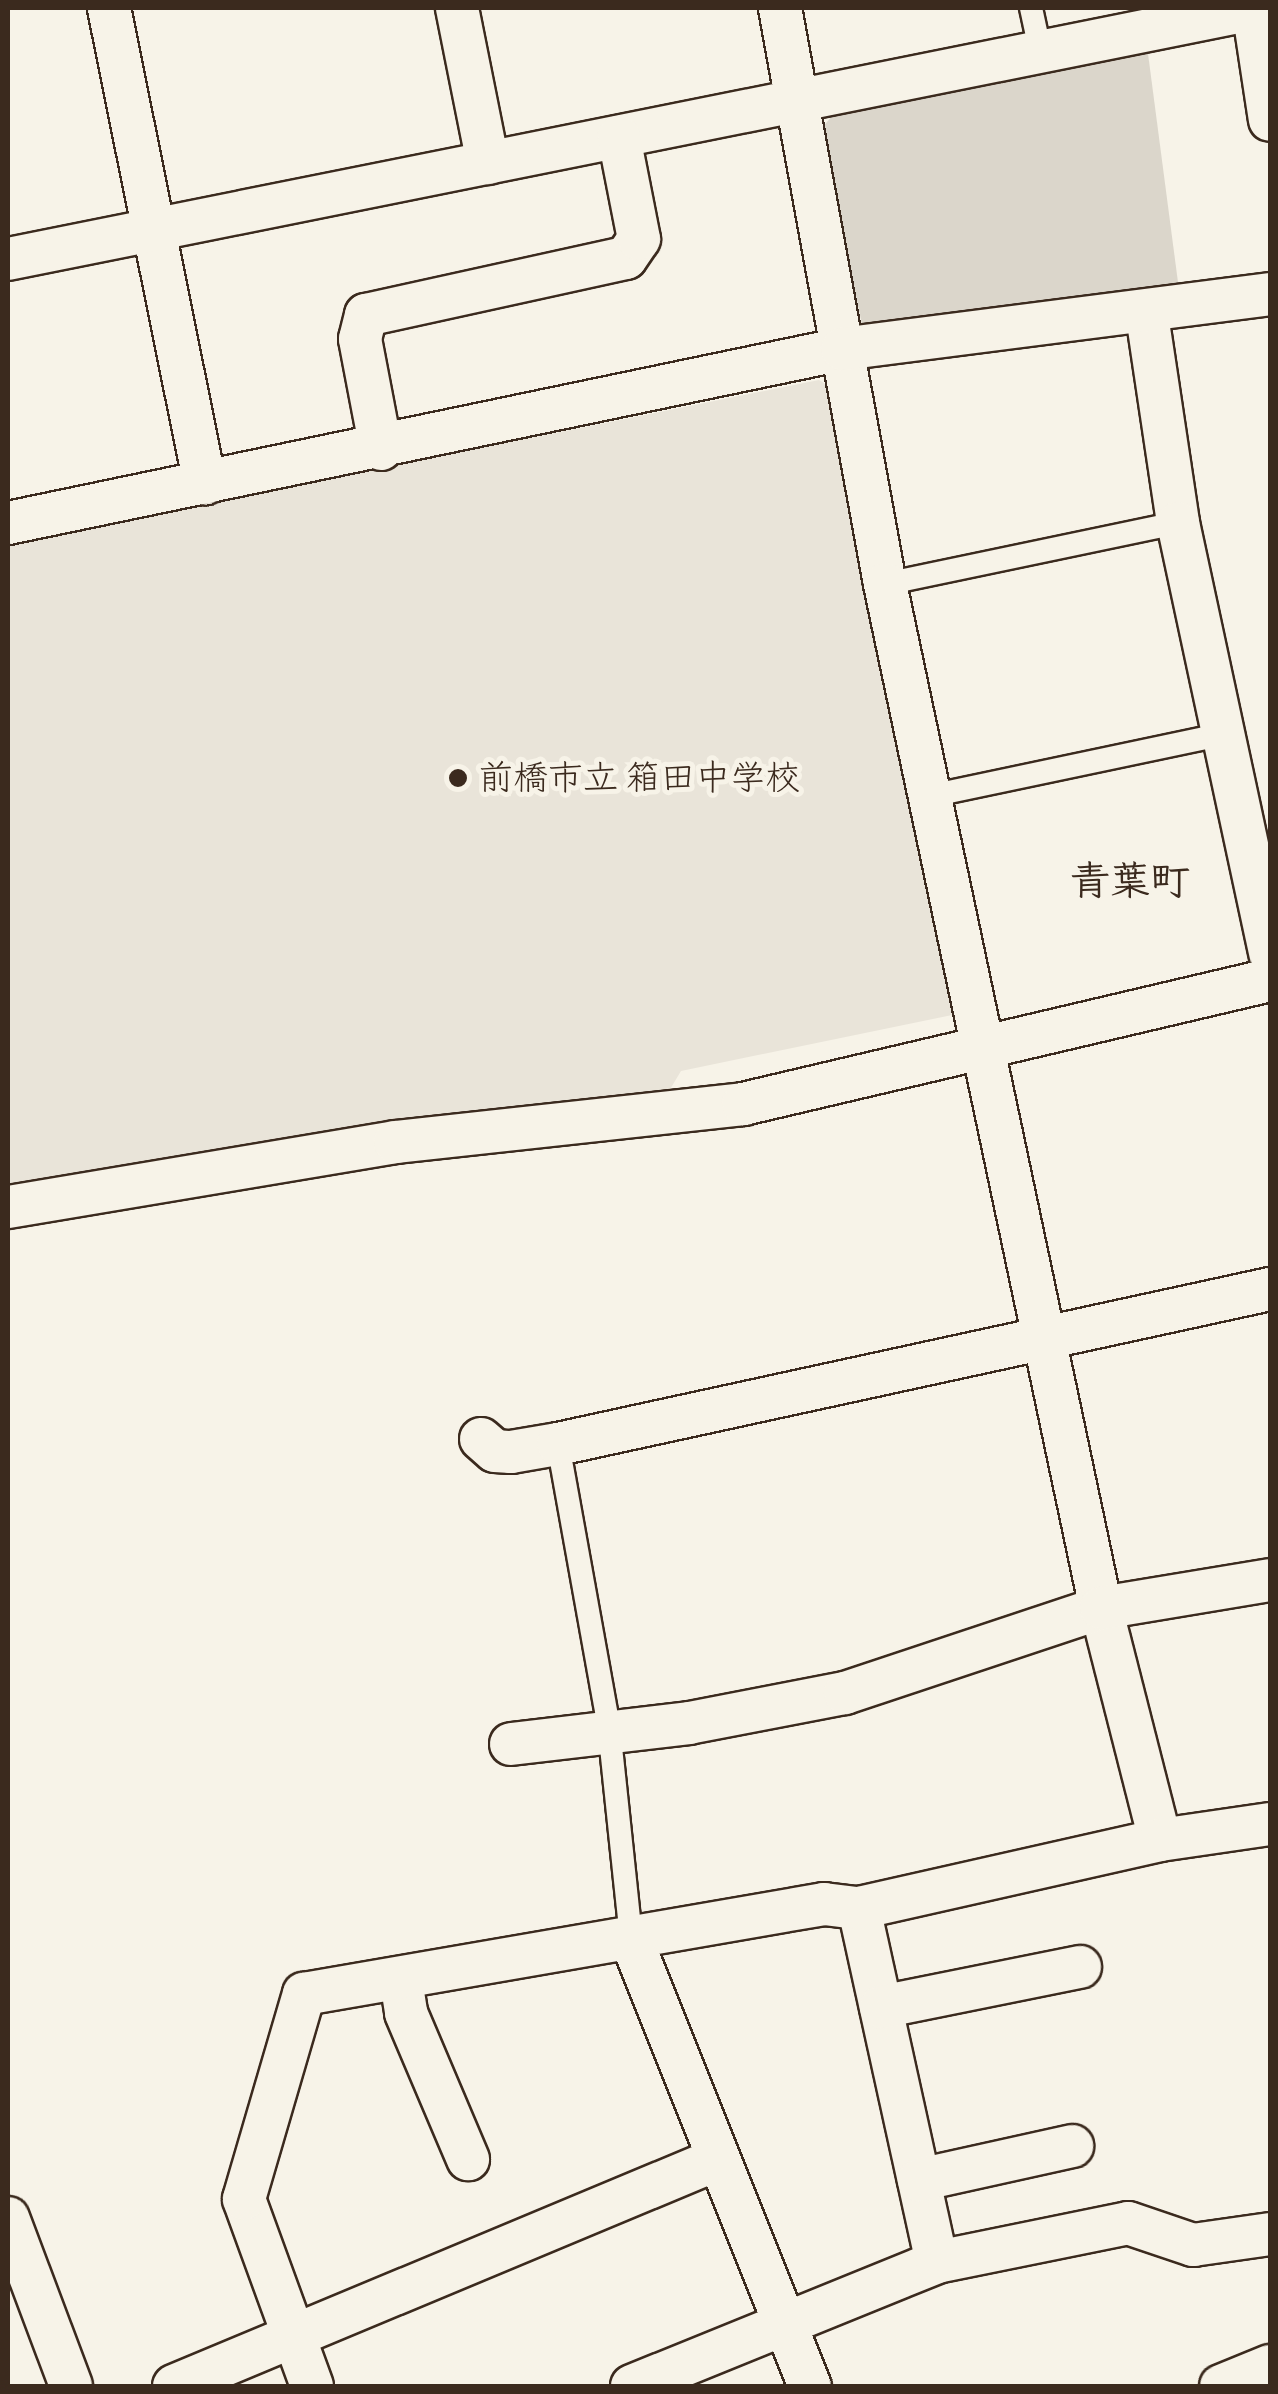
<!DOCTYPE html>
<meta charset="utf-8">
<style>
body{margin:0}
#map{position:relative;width:1278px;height:2394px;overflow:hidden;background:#f7f3e8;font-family:Pangolin,"Klee One",sans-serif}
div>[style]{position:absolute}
.built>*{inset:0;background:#e9e4d9}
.green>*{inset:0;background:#dbd6cb}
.roads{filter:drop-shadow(2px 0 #3b2a1e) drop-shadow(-2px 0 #3b2a1e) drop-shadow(0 2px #3b2a1e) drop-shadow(0 -2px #3b2a1e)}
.lane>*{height:22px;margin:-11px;padding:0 11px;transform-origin:11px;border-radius:11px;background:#f7f3e8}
.street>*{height:42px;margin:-21px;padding:0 21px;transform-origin:21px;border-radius:21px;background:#f7f3e8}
.dots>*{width:28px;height:28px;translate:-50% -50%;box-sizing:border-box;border:5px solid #f7f3e8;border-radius:50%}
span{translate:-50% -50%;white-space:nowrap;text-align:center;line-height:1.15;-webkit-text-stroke:10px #f7f3e8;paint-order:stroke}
.poi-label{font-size:35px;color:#3b2a1e}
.left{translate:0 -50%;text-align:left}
.quarter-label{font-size:40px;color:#3b2a1e;font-weight:700}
.frame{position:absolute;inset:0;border:10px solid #3b2a1e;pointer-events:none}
</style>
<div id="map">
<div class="built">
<i style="clip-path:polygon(819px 380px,827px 385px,957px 1014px,681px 1071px,669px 1091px,8px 1191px,8px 543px)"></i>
</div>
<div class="green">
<i style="clip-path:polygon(1147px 46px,1179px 290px,875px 335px,862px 325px,822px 128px,837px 110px)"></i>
</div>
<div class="roads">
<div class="lane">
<i style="left:1031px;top:8px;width:43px;rotate:77.9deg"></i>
<i style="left:885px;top:584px;width:299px;rotate:-11.8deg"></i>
<i style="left:930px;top:796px;width:300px;rotate:-11.9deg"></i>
<i style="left:558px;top:1444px;width:289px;rotate:79.8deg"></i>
<i style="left:609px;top:1728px;width:212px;rotate:84deg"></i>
</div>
<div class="street">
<i style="left:109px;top:8px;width:485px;rotate:78.6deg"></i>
<i style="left:457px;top:8px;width:158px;rotate:78.7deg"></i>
<i style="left:780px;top:8px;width:585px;rotate:79.67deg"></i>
<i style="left:885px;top:584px;width:1047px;rotate:78.09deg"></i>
<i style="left:1101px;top:1608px;width:239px;rotate:75.7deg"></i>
<i style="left:1253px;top:8px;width:113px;rotate:81.4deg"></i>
<i style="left:8px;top:259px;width:1270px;rotate:-11.35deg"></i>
<i style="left:1147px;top:315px;width:210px;rotate:81.5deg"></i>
<i style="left:1178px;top:523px;width:440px;rotate:77.9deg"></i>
<i style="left:381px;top:449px;width:112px;rotate:-100.8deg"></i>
<i style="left:360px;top:339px;width:25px;rotate:-76deg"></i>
<i style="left:366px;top:315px;width:266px;rotate:-12.4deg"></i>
<i style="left:626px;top:258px;width:23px;rotate:-56deg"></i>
<i style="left:639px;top:239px;width:104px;rotate:-101.1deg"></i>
<i style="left:8px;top:523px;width:852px;rotate:-11.78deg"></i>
<i style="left:842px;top:349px;width:432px;rotate:-7.3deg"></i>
<i style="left:8px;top:1207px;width:392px;rotate:-9.5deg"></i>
<i style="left:395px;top:1142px;width:350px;rotate:-6.2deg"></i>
<i style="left:743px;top:1104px;width:541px;rotate:-13.24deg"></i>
<i style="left:481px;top:1439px;width:18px;rotate:41deg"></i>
<i style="left:495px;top:1451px;width:16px;rotate:4deg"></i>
<i style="left:511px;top:1452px;width:48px;rotate:-9.7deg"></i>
<i style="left:558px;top:1444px;width:729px;rotate:-12.28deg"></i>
<i style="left:511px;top:1744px;width:179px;rotate:-6.7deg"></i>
<i style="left:689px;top:1723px;width:159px;rotate:-10.9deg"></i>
<i style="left:845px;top:1693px;width:270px;rotate:-18.4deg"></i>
<i style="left:1101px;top:1608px;width:171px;rotate:-9.4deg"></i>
<i style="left:859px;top:1908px;width:362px;rotate:77.6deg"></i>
<i style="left:631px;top:1939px;width:482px;rotate:68.2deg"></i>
<i style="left:401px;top:1980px;width:33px;rotate:81deg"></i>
<i style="left:406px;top:2013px;width:159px;rotate:67deg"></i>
<i style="left:881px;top:2007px;width:203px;rotate:-11.4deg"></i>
<i style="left:919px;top:2180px;width:157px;rotate:-12.5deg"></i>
<i style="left:8px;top:2218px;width:179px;rotate:69.4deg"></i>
<i style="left:174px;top:2386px;width:589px;rotate:-22.65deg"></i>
<i style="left:312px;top:2386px;width:199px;rotate:-110deg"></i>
<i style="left:244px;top:2199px;width:214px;rotate:-73.7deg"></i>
<i style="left:304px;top:1994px;width:528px;rotate:-9.82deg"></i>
<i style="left:824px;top:1904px;width:35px;rotate:7deg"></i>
<i style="left:859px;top:1908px;width:309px;rotate:-12.7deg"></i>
<i style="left:1160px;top:1840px;width:111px;rotate:-8.3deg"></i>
<i style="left:632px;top:2386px;width:329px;rotate:-22.1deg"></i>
<i style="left:937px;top:2262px;width:195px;rotate:-11.5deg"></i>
<i style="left:1128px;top:2223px;width:69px;rotate:18.7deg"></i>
<i style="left:1193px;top:2245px;width:78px;rotate:-8.1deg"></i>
<i style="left:1221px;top:2386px;width:53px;rotate:-22.2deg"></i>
</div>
</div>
<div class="dots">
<i style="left:458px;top:778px;background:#3b2a1e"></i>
</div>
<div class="poi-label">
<span class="left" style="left:478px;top:778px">前橋市立 箱田中学校</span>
</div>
<div class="quarter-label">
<span style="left:1130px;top:882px">青葉町</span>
</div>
<div class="frame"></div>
</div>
